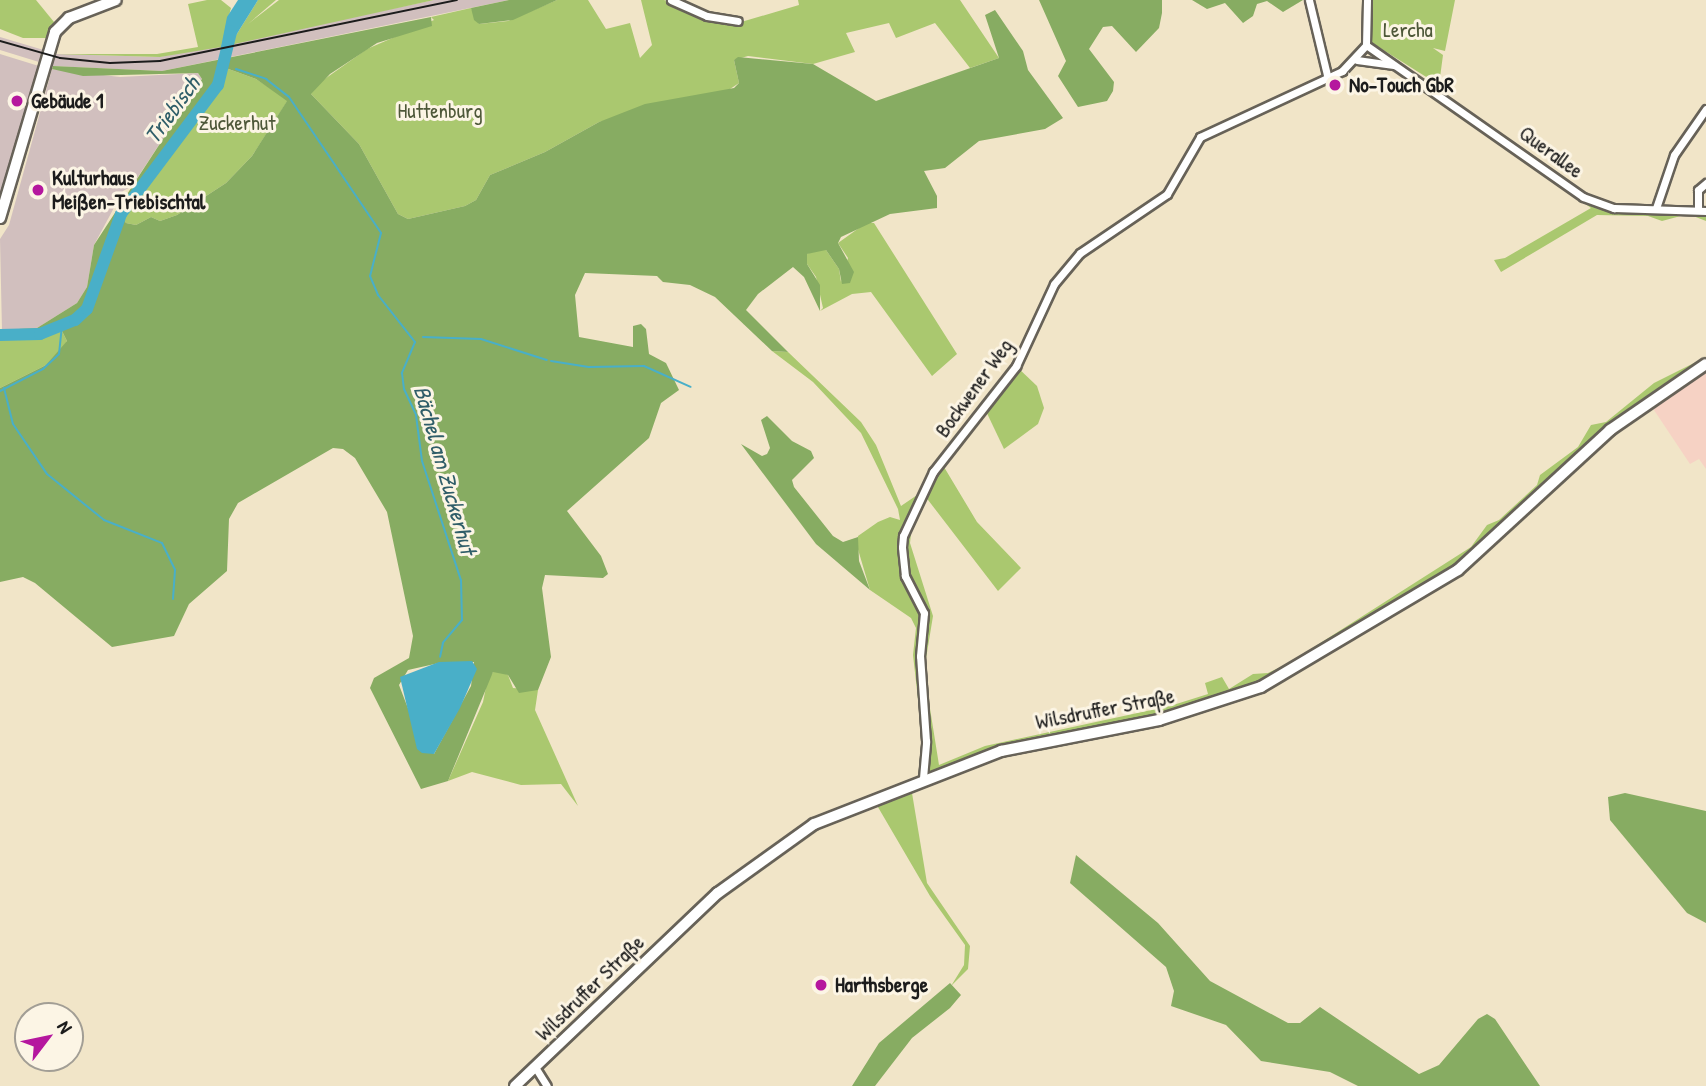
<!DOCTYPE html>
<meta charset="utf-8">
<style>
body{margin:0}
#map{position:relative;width:1706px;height:1086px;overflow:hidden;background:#f1e5c8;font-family:"Patrick Hand",sans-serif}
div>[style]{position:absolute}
.built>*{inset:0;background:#f6d2c4}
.industrial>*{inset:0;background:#d1bfbe}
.green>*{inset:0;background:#aac86f}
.forest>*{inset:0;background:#87ac62}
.water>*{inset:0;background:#49afc8}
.stream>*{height:2px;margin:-1px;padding:0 1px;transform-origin:1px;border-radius:1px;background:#49afc8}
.river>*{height:12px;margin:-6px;padding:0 6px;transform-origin:6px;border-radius:6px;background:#49afc8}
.roads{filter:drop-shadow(2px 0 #676258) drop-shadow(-2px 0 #676258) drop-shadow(0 2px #676258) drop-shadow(0 -2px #676258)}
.street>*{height:7px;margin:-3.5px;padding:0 3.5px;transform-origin:3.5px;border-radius:3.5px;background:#fff}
.secondary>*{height:10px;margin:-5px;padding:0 5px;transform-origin:5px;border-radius:5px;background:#fff}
.rail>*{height:2px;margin:-1px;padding:0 1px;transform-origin:1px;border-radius:1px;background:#1c1c1c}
.dots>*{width:19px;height:19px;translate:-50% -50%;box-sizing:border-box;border:4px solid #fcf5e5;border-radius:50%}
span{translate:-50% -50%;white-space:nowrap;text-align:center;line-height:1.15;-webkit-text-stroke:6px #fcf5e5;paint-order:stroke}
.park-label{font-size:21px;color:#4e5839}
.poi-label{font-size:21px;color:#1c1c1c;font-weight:700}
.left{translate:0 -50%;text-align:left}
.street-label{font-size:21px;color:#1c1c1c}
.water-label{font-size:23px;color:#305e69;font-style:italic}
.north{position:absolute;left:14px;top:1002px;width:70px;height:70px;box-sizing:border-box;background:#fcf5e5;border:2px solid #a29e95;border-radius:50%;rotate:58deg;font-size:19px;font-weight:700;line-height:28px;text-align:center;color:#1c1c1c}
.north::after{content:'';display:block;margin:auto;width:24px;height:32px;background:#b5179e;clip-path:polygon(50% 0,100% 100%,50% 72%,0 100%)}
</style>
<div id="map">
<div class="built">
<i style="clip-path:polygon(1702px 367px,1706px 374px,1706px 469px,1699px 459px,1690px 464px,1648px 401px)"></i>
</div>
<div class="industrial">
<i style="clip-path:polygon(434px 0,509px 0,162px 71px,52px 66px,0 50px,0 37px,57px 54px,160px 57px)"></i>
<i style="clip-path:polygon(0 54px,42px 67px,0 207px)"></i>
<i style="clip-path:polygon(52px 69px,120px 77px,198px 73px,202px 79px,132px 186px,123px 191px,94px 245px,87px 287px,77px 303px,37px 328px,2px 331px,0 239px,9px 225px)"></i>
</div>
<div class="green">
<i style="clip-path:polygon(0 0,36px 0,54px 22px,47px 38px,23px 38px,0 29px)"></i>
<i style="clip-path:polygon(207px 0,221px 0,231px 8px,221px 47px,160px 57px,57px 54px,157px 54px,198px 47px,188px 4px)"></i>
<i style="clip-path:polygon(258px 0,276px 0,248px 24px,279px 0,434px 0,230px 45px)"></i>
<i style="clip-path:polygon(557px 0,588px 0,606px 29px,630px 23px,640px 58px,652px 45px,641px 0,664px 0,731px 25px,799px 5px,798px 0,960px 0,999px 58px,970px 68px,935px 23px,896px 38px,889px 23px,846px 33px,855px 52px,813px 64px,748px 56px,734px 60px,739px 83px,724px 93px,599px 122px,545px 152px,490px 175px,476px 200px,465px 206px,408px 219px,398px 214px,359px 144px,311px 94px,312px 88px,367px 49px,434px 20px,431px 17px,471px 8px,479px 24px,508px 21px)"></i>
<i style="clip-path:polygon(1370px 0,1455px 0,1445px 51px,1433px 48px,1443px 55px,1439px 85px,1369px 41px)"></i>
<i style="clip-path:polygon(223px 67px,256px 79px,288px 100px,252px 156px,226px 183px,177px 215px,160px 221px,151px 217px,136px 225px,126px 223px,121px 214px,218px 85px)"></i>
<i style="clip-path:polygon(1438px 99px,1583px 197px,1604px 205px,1706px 211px,1706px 221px,1688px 214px,1662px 221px,1648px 216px,1597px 215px,1501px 272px,1494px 260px,1505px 258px,1591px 208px)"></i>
<i style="clip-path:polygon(866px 223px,874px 223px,957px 354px,932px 376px,871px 292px,852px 294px,820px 311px,823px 308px,816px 277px,807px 264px,807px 254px,820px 247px,826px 250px,839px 269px,841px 282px,848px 258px,838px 243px)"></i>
<i style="clip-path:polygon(60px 327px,67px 341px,60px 353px,46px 365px,0 388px,0 335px,20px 337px)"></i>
<i style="clip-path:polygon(772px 351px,788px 352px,861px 422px,876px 445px,901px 506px,923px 491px,941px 462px,977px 522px,1021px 568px,998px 591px,925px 496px,912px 525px,910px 543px,933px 616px,924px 671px,939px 765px,985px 746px,1170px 706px,1208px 694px,1205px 683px,1222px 677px,1229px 689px,1253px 674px,1268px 673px,1289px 663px,1471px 547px,1487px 525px,1499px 520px,1537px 485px,1540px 475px,1578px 447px,1591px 425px,1606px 422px,1654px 383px,1706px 357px,1706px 373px,1702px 367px,1648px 401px,1493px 541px,1356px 634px,1226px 701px,1030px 744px,918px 780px,924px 753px,913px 655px,916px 628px,911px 618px,870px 590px,857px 546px,858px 536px,878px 522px,890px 517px,900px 520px,898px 509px,861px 433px,813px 382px)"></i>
<i style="clip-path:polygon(1016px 366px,1037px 386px,1044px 408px,1038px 424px,1004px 449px,984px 407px)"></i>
<i style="clip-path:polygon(500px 671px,508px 675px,513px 688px,538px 690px,535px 710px,578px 806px,561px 784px,521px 785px,472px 772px,448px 781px,483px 702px,487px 682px,493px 672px)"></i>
<i style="clip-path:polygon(911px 787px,927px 883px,970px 946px,968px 969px,951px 986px,964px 965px,965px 945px,930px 896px,875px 802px)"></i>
</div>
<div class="forest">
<i style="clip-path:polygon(509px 0,557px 0,513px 20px,479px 24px,474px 20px,471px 8px)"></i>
<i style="clip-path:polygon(1039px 0,1162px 0,1162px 13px,1159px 28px,1136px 52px,1112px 26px,1103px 27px,1089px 49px,1114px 82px,1113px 91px,1107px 101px,1078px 107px,1058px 76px,1066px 61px)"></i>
<i style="clip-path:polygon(1192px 0,1303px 0,1283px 12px,1267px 1px,1257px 4px,1253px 16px,1243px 23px,1225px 3px,1207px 9px)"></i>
<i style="clip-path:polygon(evenodd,995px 10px,1023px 51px,1028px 70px,1063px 118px,1045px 129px,979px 141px,945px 168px,924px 171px,937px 196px,937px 208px,890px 214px,841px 237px,838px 243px,854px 272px,850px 283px,842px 284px,839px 269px,826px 250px,807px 254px,807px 264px,820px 285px,820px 311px,804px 277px,793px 267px,758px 294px,746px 310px,788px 352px,772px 351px,715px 297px,690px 285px,663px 282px,657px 276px,585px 273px,575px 295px,579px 337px,633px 347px,633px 326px,641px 324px,646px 329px,649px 354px,666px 363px,679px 390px,661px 403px,649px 438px,567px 511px,601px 556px,608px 574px,603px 578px,545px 575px,542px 588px,551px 657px,538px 690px,519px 693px,508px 675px,493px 672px,448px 781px,421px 789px,370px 688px,374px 678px,409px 658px,413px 636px,387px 512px,355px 458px,343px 449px,333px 448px,238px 503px,229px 519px,227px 571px,189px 604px,174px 636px,112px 647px,35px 583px,23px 577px,0 582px,0 388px,46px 365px,67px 341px,60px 327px,20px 337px,0 335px,0 330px,37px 328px,77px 303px,87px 287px,94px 245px,202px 79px,198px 73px,83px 76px,52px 69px,53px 66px,162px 71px,431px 17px,432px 26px,377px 43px,330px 74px,311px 94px,359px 144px,398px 214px,408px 219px,465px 206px,476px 200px,490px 175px,545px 152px,599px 122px,645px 104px,734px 88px,739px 83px,734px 60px,738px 57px,813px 64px,876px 101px,999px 58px,985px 15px,995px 10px,223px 67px,256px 79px,287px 101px,252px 156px,226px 183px,177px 215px,160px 221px,151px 217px,136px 225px,126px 223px,121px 214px,218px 85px,223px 67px,995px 10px,474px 662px,471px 686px,434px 754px,414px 724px,399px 685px,408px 670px,439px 663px,474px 662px)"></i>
<i style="clip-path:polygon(767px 416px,792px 441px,811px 451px,814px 458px,792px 480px,794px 487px,833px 536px,843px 542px,858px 537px,859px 561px,870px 590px,816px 544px,741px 444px,762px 456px,767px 454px,770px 448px,761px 420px)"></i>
<i style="clip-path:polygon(1625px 793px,1706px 811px,1706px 923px,1687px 913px,1610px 820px,1608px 797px)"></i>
<i style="clip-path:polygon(1076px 855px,1158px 923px,1210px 981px,1288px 1023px,1300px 1023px,1320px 1007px,1419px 1074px,1439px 1065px,1478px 1019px,1487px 1014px,1495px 1019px,1540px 1086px,1358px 1086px,1330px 1072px,1261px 1061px,1226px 1025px,1171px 1006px,1174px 991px,1166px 967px,1070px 883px)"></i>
<i style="clip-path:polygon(950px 983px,961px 995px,950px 1008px,912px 1038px,875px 1086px,852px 1086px,879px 1043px)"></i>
</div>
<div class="water">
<i style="clip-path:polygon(238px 0,258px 0,230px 45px,221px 47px,227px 17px)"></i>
<i style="clip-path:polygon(472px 661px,477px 669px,460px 708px,434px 754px,422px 753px,417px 749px,400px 677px,439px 662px)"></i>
</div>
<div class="stream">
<i style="left:236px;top:69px;width:32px;rotate:18deg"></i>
<i style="left:266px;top:79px;width:29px;rotate:38deg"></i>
<i style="left:289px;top:97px;width:164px;rotate:55.9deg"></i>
<i style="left:381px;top:233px;width:44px;rotate:104.3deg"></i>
<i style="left:370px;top:276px;width:21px;rotate:67deg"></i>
<i style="left:378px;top:295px;width:60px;rotate:51.8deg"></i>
<i style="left:415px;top:342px;width:34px;rotate:113deg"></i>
<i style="left:402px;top:373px;width:16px;rotate:83deg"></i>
<i style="left:404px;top:389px;width:29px;rotate:65deg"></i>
<i style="left:416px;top:415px;width:46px;rotate:82.6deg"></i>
<i style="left:422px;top:461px;width:125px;rotate:71.9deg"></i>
<i style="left:461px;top:580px;width:40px;rotate:88.6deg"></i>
<i style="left:462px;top:620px;width:30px;rotate:130deg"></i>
<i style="left:443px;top:643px;width:14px;rotate:102deg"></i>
<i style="left:423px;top:337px;width:58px;rotate:2deg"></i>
<i style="left:481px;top:339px;width:69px;rotate:17.7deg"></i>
<i style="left:551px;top:361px;width:38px;rotate:9deg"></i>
<i style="left:589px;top:367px;width:55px;rotate:-1deg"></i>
<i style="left:644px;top:366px;width:51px;rotate:24.1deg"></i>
<i style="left:4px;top:388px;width:37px;rotate:76deg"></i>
<i style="left:13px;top:424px;width:60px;rotate:55.8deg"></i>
<i style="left:47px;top:474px;width:73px;rotate:38.9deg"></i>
<i style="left:104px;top:520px;width:62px;rotate:21.6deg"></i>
<i style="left:162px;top:543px;width:30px;rotate:64deg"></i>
<i style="left:175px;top:570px;width:29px;rotate:94deg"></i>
<i style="left:0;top:391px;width:48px;rotate:-27.1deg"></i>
<i style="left:43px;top:369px;width:22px;rotate:-43deg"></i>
<i style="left:59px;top:354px;width:28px;rotate:-84deg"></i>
</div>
<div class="river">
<i style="left:0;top:335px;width:40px;rotate:-1.4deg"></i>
<i style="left:40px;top:334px;width:38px;rotate:-22deg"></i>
<i style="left:75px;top:320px;width:16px;rotate:-43deg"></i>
<i style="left:87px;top:309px;width:101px;rotate:-70.3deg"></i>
<i style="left:121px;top:214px;width:161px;rotate:-53.1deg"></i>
<i style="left:218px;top:85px;width:55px;rotate:-76.2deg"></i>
</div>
<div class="roads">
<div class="street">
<i style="left:671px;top:0;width:39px;rotate:24deg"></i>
<i style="left:707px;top:16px;width:31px;rotate:9deg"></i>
<i style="left:1309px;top:0;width:81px;rotate:76.5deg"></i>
<i style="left:1366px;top:45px;width:265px;rotate:35deg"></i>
<i style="left:1583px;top:197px;width:33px;rotate:20deg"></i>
<i style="left:1614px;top:208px;width:92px;rotate:1.9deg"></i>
<i style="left:1366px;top:45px;width:45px;rotate:-88.7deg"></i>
<i style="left:1357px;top:60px;width:37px;rotate:8deg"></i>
<i style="left:1656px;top:208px;width:56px;rotate:-71.2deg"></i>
<i style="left:1674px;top:155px;width:56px;rotate:-55.2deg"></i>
<i style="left:1698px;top:209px;width:19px;rotate:-90deg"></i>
<i style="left:1698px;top:190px;width:11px;rotate:-41deg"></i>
<i style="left:923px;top:778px;width:37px;rotate:-85deg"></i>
<i style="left:926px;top:741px;width:85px;rotate:-94deg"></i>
<i style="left:920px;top:656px;width:43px;rotate:-84.7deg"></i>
<i style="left:924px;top:613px;width:42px;rotate:-117.2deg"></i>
<i style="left:905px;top:576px;width:29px;rotate:-96deg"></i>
<i style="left:902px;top:547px;width:11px;rotate:-85deg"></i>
<i style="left:903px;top:536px;width:71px;rotate:-64.9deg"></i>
<i style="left:933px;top:472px;width:135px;rotate:-51.9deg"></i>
<i style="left:1016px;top:366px;width:90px;rotate:-65.1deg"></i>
<i style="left:1054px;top:284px;width:40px;rotate:-50deg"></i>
<i style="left:1080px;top:253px;width:105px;rotate:-34.1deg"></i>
<i style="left:1167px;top:194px;width:66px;rotate:-59.9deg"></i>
<i style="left:1200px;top:137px;width:157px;rotate:-24.9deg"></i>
<i style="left:1342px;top:71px;width:35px;rotate:-47deg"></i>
<i style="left:535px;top:1067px;width:22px;rotate:58deg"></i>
</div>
<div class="secondary">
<i style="left:0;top:218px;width:194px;rotate:-73.5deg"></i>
<i style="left:55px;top:32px;width:20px;rotate:-45deg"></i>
<i style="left:69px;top:18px;width:50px;rotate:-21deg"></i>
<i style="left:515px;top:1086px;width:280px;rotate:-43.6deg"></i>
<i style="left:718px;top:893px;width:118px;rotate:-35.7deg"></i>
<i style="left:814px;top:824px;width:201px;rotate:-21.3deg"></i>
<i style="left:1001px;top:751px;width:161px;rotate:-11.1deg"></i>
<i style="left:1159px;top:720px;width:107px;rotate:-17.9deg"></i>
<i style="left:1261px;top:687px;width:229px;rotate:-30.7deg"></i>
<i style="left:1458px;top:570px;width:207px;rotate:-42.6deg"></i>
<i style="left:1610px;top:430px;width:116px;rotate:-34.5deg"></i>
</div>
</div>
<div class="rail">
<i style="left:0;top:41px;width:62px;rotate:15.8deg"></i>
<i style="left:60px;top:58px;width:50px;rotate:5.7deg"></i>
<i style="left:110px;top:63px;width:50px;rotate:-2.3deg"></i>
<i style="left:160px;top:61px;width:303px;rotate:-11.6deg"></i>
</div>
<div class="dots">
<i style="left:1335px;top:85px;background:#b5179e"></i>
<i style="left:17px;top:101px;background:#b5179e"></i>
<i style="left:38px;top:190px;background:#b5179e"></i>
<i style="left:821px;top:985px;background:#b5179e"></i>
</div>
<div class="park-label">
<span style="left:1408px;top:30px">Lercha</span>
<span style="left:440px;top:111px">Huttenburg</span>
<span style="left:237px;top:123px">Zuckerhut</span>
</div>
<div class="poi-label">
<span class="left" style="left:1349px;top:85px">No-Touch GbR</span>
<span class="left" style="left:31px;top:101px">Gebäude 1</span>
<span class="left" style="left:52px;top:190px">Kulturhaus<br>Meißen-Triebischtal</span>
<span class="left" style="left:835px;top:985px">Harthsberge</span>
</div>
<div class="street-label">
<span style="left:1551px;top:152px;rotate:36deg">Querallee</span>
<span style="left:974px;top:388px;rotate:-54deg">Bockwener Weg</span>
<span style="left:1105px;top:709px;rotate:-11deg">Wilsdruffer Straße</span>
<span style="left:590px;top:988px;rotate:-44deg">Wilsdruffer Straße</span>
</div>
<div class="water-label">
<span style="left:172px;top:110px;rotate:-54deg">Triebisch</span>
<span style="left:445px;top:470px;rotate:74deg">Bächel am Zuckerhut</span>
</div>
<div class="north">N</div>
</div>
